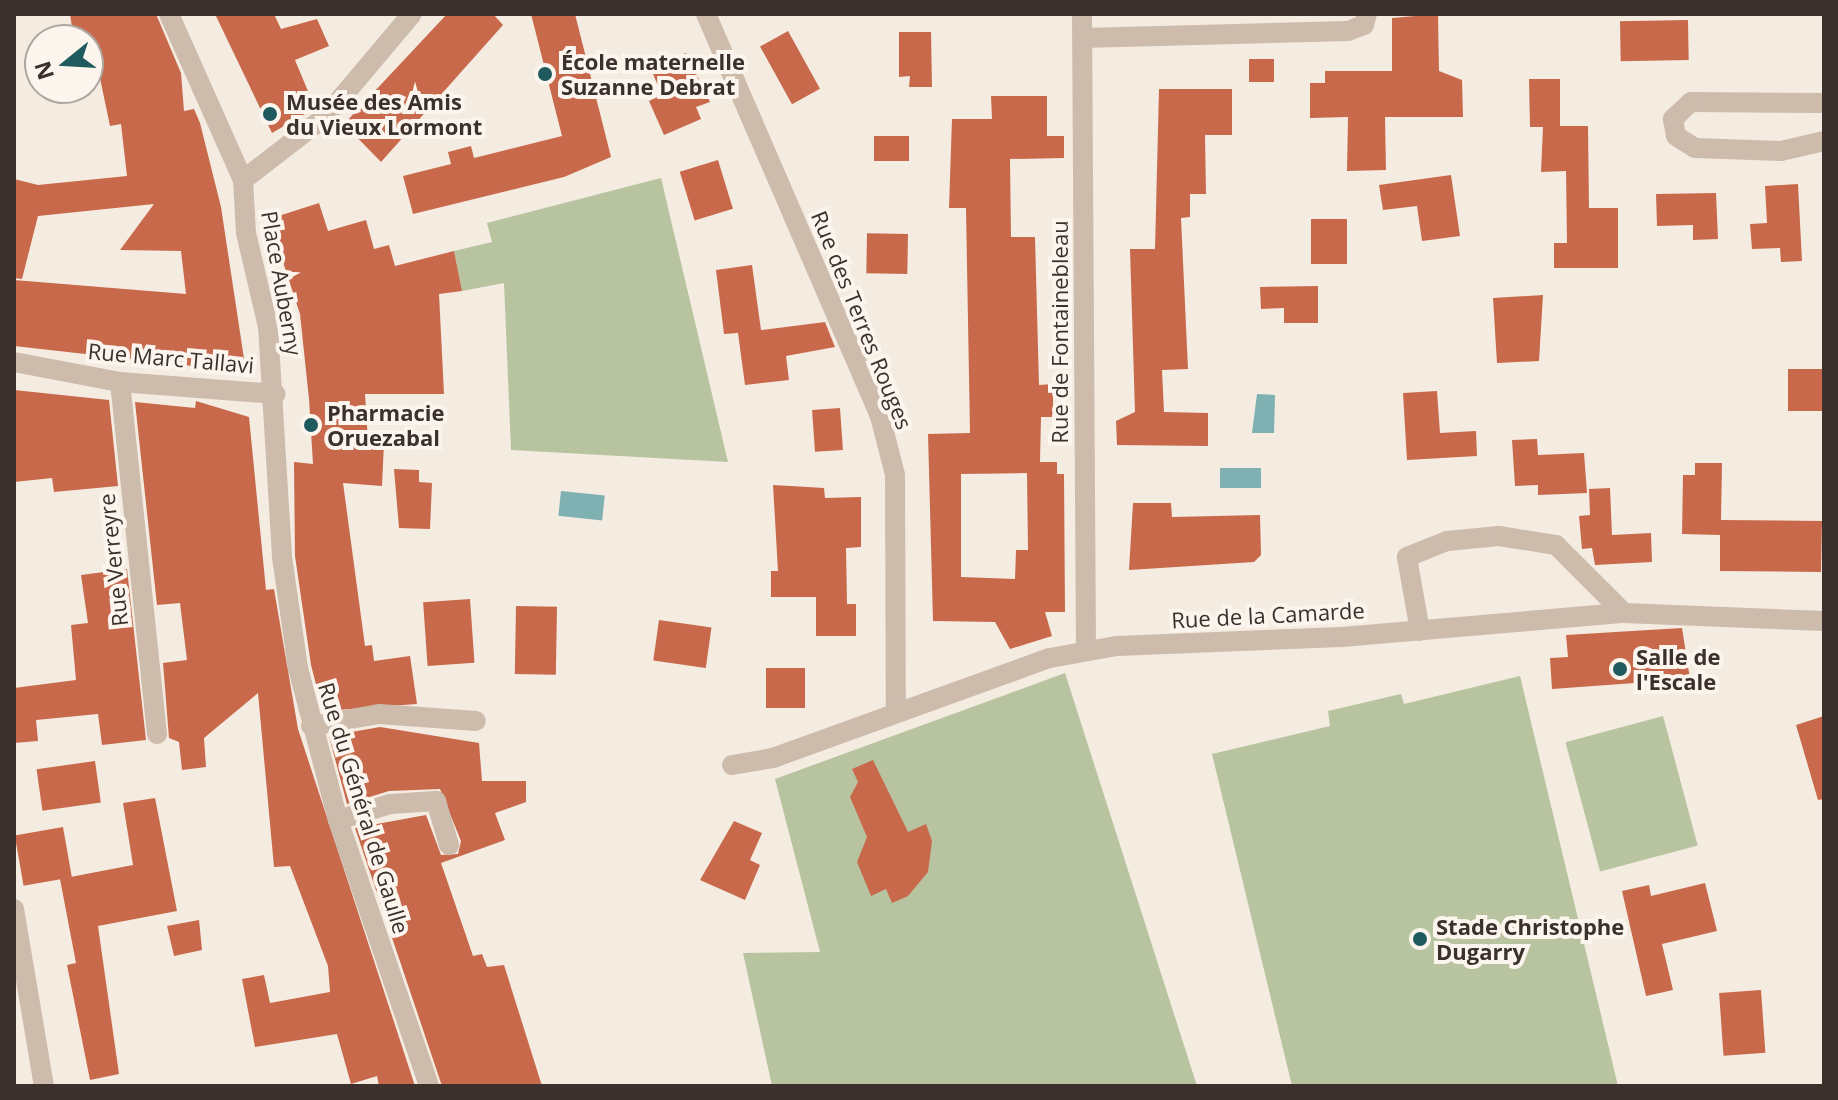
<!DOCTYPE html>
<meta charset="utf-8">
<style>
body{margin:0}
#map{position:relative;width:1838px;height:1100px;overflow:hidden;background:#f4ebe1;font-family:"Open Sans",sans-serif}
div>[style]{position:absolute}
.green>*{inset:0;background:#b8c4a0;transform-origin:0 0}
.water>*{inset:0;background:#7fb0b2;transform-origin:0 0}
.building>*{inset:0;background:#c8694b;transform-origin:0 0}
.street>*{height:20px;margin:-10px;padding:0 10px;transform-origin:10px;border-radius:10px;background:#cdbbac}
.dots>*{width:22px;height:22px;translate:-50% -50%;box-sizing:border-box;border:4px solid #fbf5ee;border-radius:50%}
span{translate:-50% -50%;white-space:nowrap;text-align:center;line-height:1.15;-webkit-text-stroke:8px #fbf5ee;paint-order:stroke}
.poi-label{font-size:22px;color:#3b302b;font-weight:700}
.left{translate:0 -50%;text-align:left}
.street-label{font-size:22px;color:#3b302b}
.frame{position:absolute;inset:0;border:16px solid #3b302b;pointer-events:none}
.north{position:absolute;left:24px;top:24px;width:80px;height:80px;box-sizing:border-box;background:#fbf5ee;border:2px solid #aea6a0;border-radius:50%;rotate:252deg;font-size:22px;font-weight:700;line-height:32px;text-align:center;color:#3b302b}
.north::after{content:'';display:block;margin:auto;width:28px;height:36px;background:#1f5a5e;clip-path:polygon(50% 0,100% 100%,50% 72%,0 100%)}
</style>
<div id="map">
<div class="green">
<i style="clip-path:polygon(661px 178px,728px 462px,511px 450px,504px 283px,462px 291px,454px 251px,492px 242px,487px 223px)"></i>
<i style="clip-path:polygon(1065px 673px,1197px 1086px,772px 1086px,743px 953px,820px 952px,775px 779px)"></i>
<i style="clip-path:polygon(1520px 676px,1618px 1086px,1292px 1086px,1212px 754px,1330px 726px,1328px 711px,1401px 694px,1404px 704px)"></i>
<i style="left:1663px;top:716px;width:134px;height:101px;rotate:75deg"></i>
</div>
<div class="water">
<i style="clip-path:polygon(1257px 394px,1275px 395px,1274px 433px,1252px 433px)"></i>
<i style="left:1220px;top:468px;width:41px;height:20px"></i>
<i style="left:561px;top:491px;width:44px;height:25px;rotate:6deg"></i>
</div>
<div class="building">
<i style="clip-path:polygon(70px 14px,156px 14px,181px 73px,184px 111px,194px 109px,200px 123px,221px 207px,246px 372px,14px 346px,14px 280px,186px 294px,181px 251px,120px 250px,154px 204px,38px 216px,22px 279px,14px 278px,14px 179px,38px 185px,127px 176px,121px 124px,110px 126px,92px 40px,74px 40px)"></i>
<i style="clip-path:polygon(215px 14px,274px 14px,281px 29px,317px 19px,329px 46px,295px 60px,315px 108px,272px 133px)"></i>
<i style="clip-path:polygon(447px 14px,493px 14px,503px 25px,381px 162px,344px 124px)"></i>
<i style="clip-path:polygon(531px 14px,575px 14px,611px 157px,564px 177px,413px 214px,403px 176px,451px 164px,448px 152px,471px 146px,474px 158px,562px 136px)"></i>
<i style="clip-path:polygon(1438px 14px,1439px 71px,1462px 80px,1463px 117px,1385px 117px,1386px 170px,1347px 171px,1348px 117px,1310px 118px,1310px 83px,1325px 83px,1325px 71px,1392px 71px,1392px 18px)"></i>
<i style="left:1688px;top:20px;width:40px;height:68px;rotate:89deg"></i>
<i style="left:788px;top:31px;width:66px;height:32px;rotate:61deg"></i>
<i style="clip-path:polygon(899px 32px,931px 32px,932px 87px,909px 87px,910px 76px,899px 77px)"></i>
<i style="clip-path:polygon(686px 53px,710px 102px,696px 107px,701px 119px,664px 135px,649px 101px,662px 95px,650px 67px)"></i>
<i style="left:1249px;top:59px;width:25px;height:23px"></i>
<i style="clip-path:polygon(1529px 79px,1560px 79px,1560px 126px,1588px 126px,1589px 208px,1618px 208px,1618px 268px,1554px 268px,1554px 243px,1567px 243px,1566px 171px,1541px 172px,1543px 127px,1530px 127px)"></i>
<i style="clip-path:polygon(1159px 89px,1232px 89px,1232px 135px,1205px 135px,1206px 194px,1190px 194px,1190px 217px,1181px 218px,1188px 369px,1162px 370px,1164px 412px,1208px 413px,1208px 446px,1117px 445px,1116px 421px,1135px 412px,1130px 249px,1155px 249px)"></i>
<i style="clip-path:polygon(evenodd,991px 96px,1047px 96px,1047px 136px,1064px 136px,1064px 158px,1010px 159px,1011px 237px,1035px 237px,1039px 385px,1053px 384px,1053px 417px,1041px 417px,1040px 462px,1057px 462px,1057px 474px,1064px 474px,1065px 612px,1045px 612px,1052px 636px,1010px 649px,995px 622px,933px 621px,928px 434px,970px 433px,966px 208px,949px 208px,952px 119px,992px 119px,991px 96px,1027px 473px,1028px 550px,1016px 550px,1015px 579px,961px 577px,961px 474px,1027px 473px)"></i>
<i style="left:874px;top:136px;width:35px;height:25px"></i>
<i style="left:718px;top:160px;width:51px;height:40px;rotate:73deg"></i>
<i style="clip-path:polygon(1451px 175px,1460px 236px,1422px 241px,1417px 206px,1383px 210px,1379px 185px)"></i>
<i style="clip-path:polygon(1798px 184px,1802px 261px,1781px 262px,1780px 248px,1752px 249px,1750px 224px,1767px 223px,1765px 186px)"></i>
<i style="clip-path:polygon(1716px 193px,1718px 239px,1693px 240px,1693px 225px,1657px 226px,1656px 194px)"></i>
<i style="clip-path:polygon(319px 203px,328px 231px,366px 220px,374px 249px,389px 245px,395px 266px,454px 251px,462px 291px,439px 294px,444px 394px,365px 394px,368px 442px,384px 443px,382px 486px,343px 483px,365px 646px,372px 645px,374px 661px,410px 656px,417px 704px,323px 711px,311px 665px,295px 556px,294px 462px,313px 464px,309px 399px,300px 314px,269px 219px)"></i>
<i style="left:1311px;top:219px;width:36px;height:45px"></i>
<i style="left:908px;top:234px;width:40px;height:41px;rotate:91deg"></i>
<i style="clip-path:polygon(752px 265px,761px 330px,825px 322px,835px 347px,786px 356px,789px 380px,745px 385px,738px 333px,724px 334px,716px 270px)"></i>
<i style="clip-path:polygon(1318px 286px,1318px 323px,1284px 323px,1284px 308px,1261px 309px,1260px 287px)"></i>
<i style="clip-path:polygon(1543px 295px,1539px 361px,1497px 363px,1493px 298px)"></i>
<i style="left:1824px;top:369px;width:42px;height:36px;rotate:90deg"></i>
<i style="clip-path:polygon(14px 390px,109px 400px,118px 486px,54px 492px,52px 478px,14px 482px)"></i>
<i style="clip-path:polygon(1437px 391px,1440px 433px,1476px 431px,1477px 456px,1407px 460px,1403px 393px)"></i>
<i style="clip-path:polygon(196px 401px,249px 417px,266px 590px,274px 589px,298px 729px,415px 1086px,379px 1086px,377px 1076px,351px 1084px,337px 1034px,255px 1047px,242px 979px,264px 975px,270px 1003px,330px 992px,328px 966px,290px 866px,274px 867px,258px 693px,204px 738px,206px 767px,182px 770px,179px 742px,169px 738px,163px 663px,187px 660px,180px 603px,157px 605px,135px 402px,195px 408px)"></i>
<i style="left:840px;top:408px;width:42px;height:28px;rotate:86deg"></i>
<i style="clip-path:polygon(1537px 439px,1538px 455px,1584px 453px,1587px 493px,1538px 495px,1538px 485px,1515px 486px,1512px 440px)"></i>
<i style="clip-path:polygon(1695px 463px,1722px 463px,1721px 520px,1822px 521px,1821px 572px,1720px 571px,1720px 535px,1682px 534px,1683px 475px,1695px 475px)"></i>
<i style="clip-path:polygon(394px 469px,419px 470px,419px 482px,432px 483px,430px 529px,399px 528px)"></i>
<i style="clip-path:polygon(773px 485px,824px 488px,825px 498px,861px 497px,861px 547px,846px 548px,847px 604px,856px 604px,856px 636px,816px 636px,816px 597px,771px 597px,771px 571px,778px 571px)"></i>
<i style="clip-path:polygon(1610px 488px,1612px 535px,1651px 533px,1652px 562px,1595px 565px,1592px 548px,1582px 549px,1579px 516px,1590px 515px,1589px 489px)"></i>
<i style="clip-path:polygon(1133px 503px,1171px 503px,1172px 517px,1260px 515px,1261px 555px,1254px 562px,1129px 570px)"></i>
<i style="clip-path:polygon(127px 569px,146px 740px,102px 745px,98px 714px,36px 720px,38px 741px,14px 743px,14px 688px,76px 680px,71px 625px,88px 623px,81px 575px)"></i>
<i style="left:470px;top:599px;width:64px;height:47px;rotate:86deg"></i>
<i style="left:516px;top:606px;width:41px;height:68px;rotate:1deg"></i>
<i style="left:659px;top:620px;width:53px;height:41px;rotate:8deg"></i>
<i style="clip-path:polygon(1682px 628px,1690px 679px,1552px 689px,1550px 658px,1568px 657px,1566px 635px)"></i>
<i style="left:805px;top:668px;width:40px;height:39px;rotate:90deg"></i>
<i style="clip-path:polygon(1824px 716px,1824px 799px,1818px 800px,1796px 725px)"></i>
<i style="clip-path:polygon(380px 727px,479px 743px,482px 781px,526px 781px,526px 802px,495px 813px,505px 840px,441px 863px,473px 956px,482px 954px,487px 967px,504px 965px,542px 1086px,442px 1086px,355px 828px,426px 815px,441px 855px,458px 854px,461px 841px,440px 789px,389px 791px,347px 804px,329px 736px)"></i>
<i style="clip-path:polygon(873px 760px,908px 832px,926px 824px,932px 841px,928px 872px,908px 896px,892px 903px,886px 889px,871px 896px,857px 862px,867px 837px,850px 797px,858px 782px,852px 769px)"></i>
<i style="left:95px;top:761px;width:42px;height:59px;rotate:82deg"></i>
<i style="clip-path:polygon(155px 798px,177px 911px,98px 926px,119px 1074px,90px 1080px,67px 965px,76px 963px,60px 879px,133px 865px,123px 803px)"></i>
<i style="clip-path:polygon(734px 821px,762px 833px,750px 860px,760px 865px,745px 900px,700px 880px)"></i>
<i style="left:63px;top:827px;width:51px;height:49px;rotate:80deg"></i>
<i style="clip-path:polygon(1705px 883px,1717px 931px,1662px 944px,1673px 990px,1646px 996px,1622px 891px,1649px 885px,1651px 896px)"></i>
<i style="clip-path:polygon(199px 920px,202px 950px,174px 956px,167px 926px)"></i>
<i style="left:1761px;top:990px;width:63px;height:42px;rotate:86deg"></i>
</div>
<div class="street">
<i style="left:169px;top:14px;width:182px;rotate:66deg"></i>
<i style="left:243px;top:180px;width:53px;rotate:86.8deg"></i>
<i style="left:246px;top:233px;width:97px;rotate:76.8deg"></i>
<i style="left:268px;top:327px;width:230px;rotate:86.5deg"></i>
<i style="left:282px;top:557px;width:112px;rotate:81.8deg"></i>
<i style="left:298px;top:668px;width:157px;rotate:75.3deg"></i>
<i style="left:338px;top:820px;width:281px;rotate:71.1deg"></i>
<i style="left:706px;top:14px;width:438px;rotate:66.6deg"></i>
<i style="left:880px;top:416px;width:61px;rotate:75.7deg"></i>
<i style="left:895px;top:475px;width:234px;rotate:89.8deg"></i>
<i style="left:1082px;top:14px;width:637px;rotate:89.64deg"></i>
<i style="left:1083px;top:38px;width:265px;rotate:-1.5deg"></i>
<i style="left:1348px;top:31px;width:17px;rotate:-21deg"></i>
<i style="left:1364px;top:25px;width:11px;rotate:-75deg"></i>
<i style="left:1824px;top:103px;width:133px;rotate:-179.6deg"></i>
<i style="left:1691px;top:102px;width:25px;rotate:137deg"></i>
<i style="left:1673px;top:119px;width:17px;rotate:80deg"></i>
<i style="left:1676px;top:136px;width:22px;rotate:32deg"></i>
<i style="left:1695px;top:148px;width:86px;rotate:2deg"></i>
<i style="left:1781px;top:151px;width:44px;rotate:-13.1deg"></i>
<i style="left:243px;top:180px;width:105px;rotate:-37.6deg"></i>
<i style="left:326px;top:116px;width:133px;rotate:-49.9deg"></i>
<i style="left:14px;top:362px;width:108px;rotate:10.7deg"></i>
<i style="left:120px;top:382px;width:156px;rotate:4.4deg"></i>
<i style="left:120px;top:382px;width:354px;rotate:84deg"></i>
<i style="left:1420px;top:631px;width:75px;rotate:-100deg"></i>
<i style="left:1407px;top:557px;width:43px;rotate:-21.8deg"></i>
<i style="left:1447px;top:541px;width:52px;rotate:-5.5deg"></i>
<i style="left:1499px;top:536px;width:58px;rotate:9deg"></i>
<i style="left:1556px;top:545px;width:96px;rotate:45deg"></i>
<i style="left:311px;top:726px;width:69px;rotate:-10deg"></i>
<i style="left:379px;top:714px;width:97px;rotate:4.1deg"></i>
<i style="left:732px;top:765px;width:42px;rotate:-9.7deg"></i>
<i style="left:773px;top:758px;width:294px;rotate:-19.9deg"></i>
<i style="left:1050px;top:658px;width:68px;rotate:-10.2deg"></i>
<i style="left:1117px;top:646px;width:225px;rotate:-2.3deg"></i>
<i style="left:1342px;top:637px;width:283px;rotate:-4.9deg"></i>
<i style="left:1624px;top:613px;width:200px;rotate:2.3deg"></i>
<i style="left:338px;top:820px;width:54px;rotate:-17.1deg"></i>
<i style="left:390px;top:804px;width:46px;rotate:-3.7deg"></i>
<i style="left:436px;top:801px;width:46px;rotate:73.5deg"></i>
<i style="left:14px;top:909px;width:180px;rotate:80.4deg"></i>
</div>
<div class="dots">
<i style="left:545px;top:74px;background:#1f5a5e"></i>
<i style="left:270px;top:114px;background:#1f5a5e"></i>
<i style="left:311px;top:425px;background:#1f5a5e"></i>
<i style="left:1620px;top:669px;background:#1f5a5e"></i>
<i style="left:1420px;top:939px;background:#1f5a5e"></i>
</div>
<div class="poi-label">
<span class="left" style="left:561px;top:74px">École maternelle<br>Suzanne Debrat</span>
<span class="left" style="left:286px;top:114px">Musée des Amis<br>du Vieux Lormont</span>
<span class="left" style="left:327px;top:425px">Pharmacie<br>Oruezabal</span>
<span class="left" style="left:1636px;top:669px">Salle de<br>l'Escale</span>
<span class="left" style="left:1436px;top:939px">Stade Christophe<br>Dugarry</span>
</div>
<div class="street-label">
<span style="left:282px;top:283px;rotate:80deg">Place Auberny</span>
<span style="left:862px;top:320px;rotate:68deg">Rue des Terres Rouges</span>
<span style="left:1060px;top:332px;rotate:-90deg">Rue de Fontainebleau</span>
<span style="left:171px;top:358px;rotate:5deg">Rue Marc Tallavi</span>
<span style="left:113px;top:560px;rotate:-96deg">Rue Verreyre</span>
<span style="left:1268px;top:615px;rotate:-3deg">Rue de la Camarde</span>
<span style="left:364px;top:808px;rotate:73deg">Rue du Général de Gaulle</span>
</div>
<div class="frame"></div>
<div class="north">N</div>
</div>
